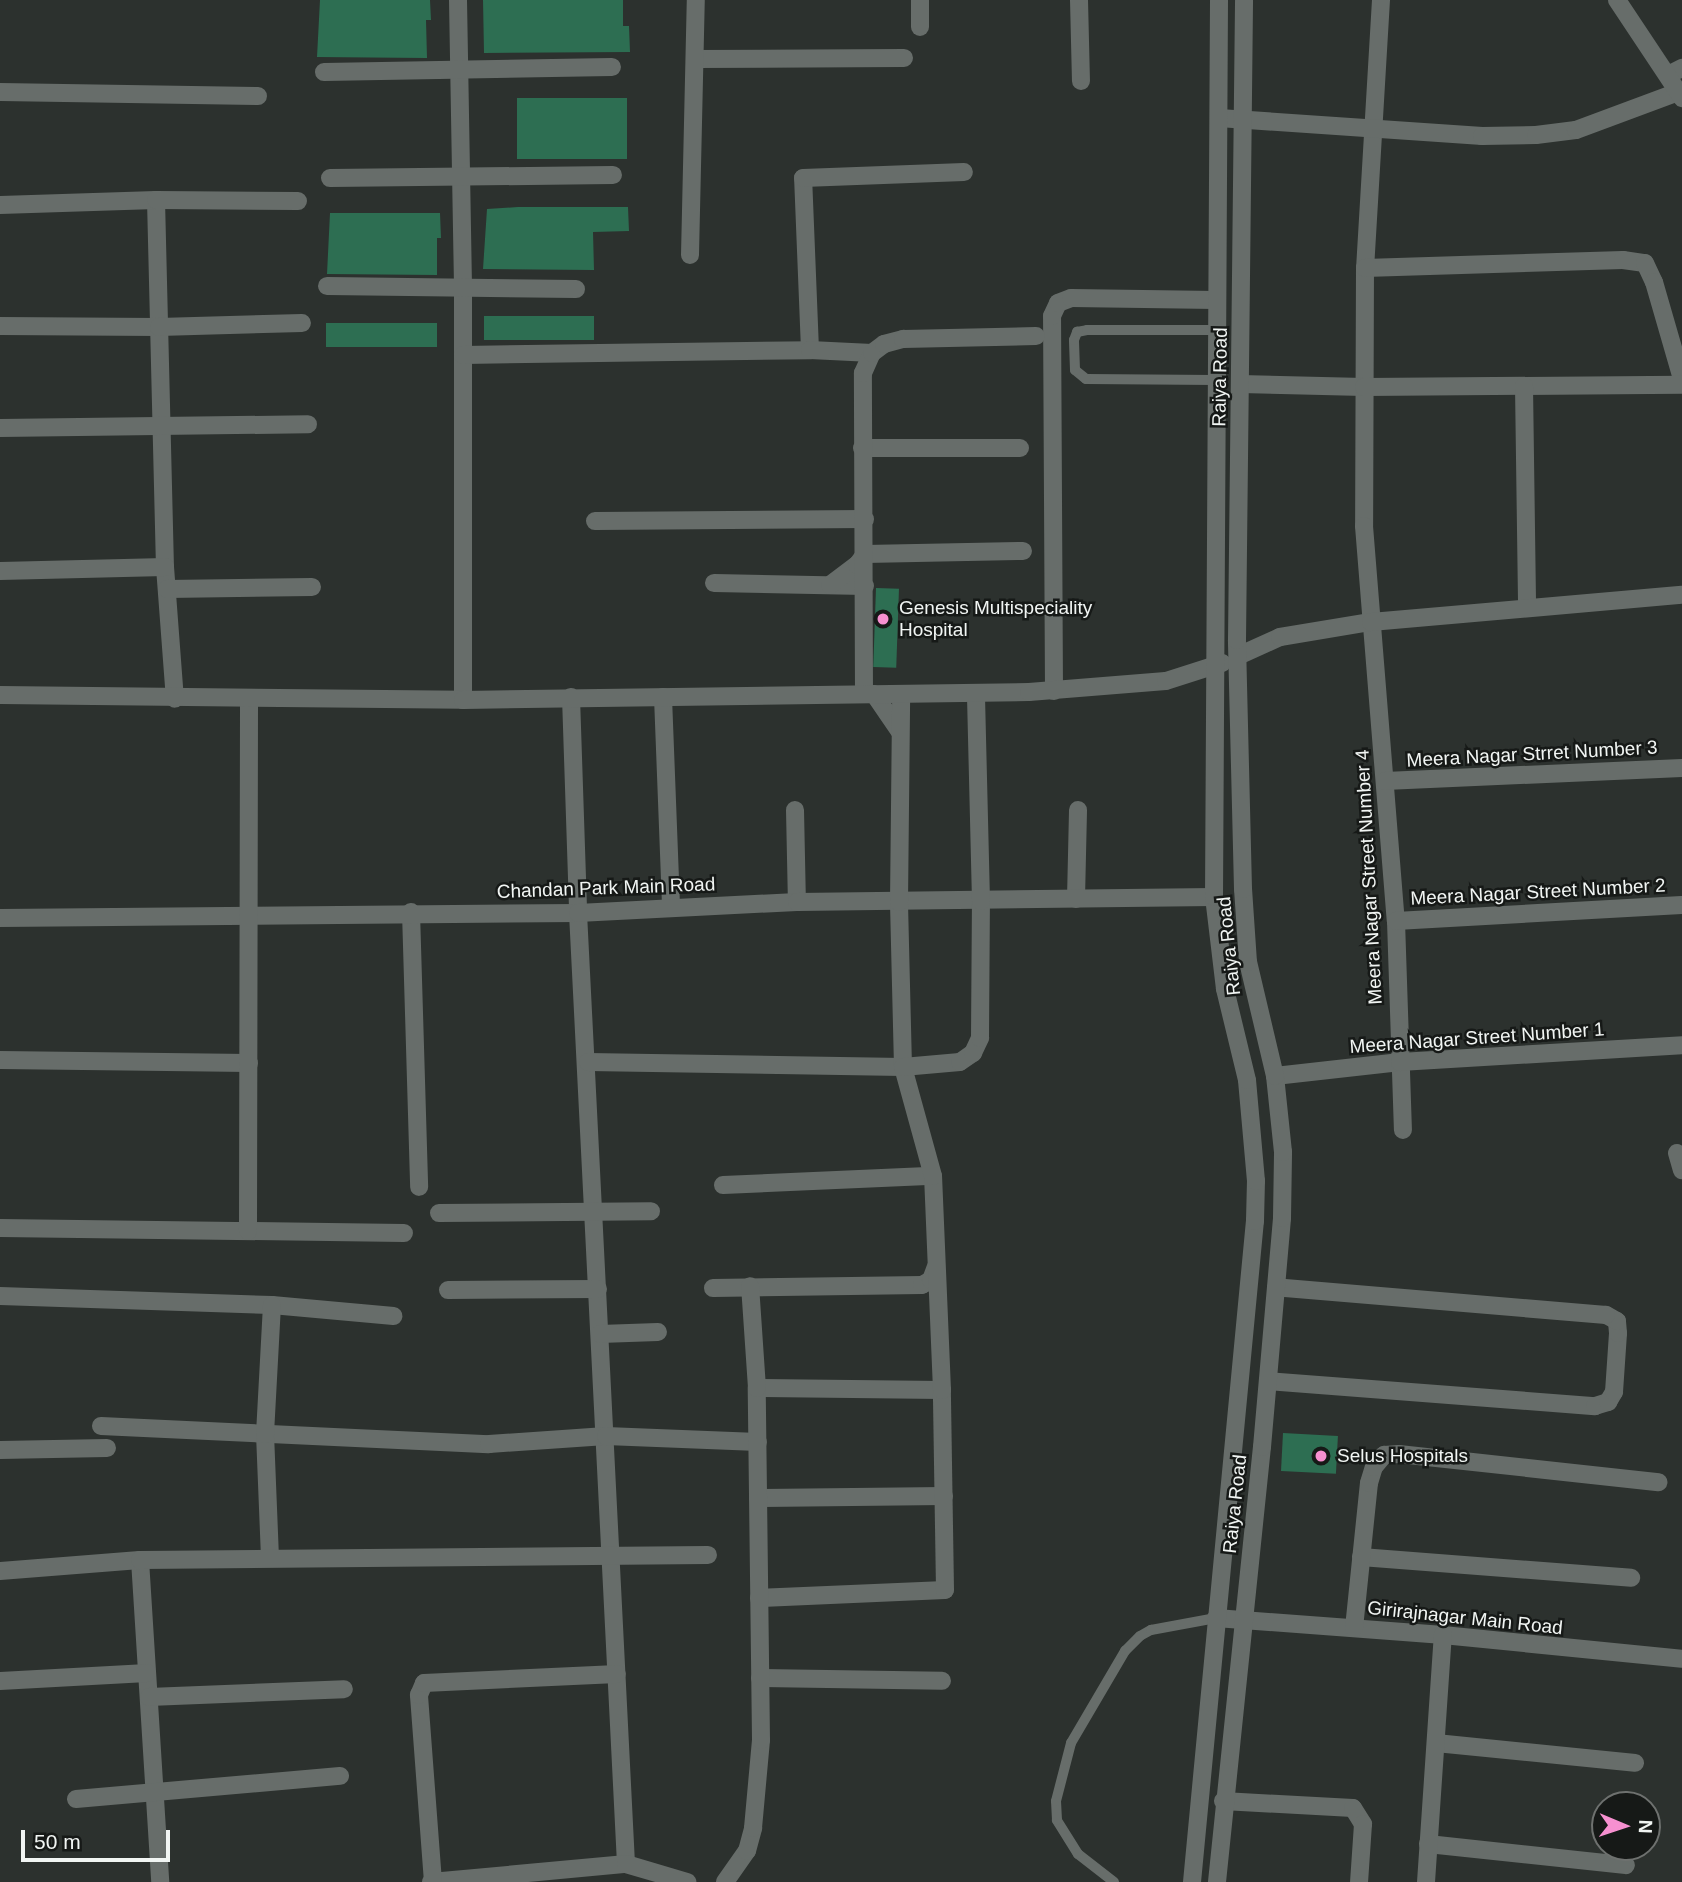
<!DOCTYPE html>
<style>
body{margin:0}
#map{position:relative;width:1682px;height:1882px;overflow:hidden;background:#2c312e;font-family:Helvetica,sans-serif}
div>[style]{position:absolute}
.building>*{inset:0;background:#2d6e52;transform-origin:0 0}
.service>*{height:10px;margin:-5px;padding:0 5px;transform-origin:5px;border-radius:5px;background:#676d6a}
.minor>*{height:18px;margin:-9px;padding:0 9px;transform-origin:9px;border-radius:9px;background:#676d6a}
.tertiary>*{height:18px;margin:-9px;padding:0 9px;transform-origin:9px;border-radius:9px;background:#676d6a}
.dots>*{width:19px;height:19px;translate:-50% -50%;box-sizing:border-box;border:4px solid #161917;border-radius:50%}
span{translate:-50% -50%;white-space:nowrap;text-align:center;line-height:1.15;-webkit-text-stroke:5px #161917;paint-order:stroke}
.street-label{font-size:19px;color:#f1f5f3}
.poi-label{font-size:19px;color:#f1f5f3}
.left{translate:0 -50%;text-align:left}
.north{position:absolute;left:1591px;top:1791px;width:70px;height:70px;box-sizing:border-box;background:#161917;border:2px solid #6e716f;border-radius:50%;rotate:92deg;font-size:19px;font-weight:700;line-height:28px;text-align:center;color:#f1f5f3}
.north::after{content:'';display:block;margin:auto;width:24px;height:32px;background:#f690d0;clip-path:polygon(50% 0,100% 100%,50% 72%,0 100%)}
.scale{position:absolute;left:21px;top:1830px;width:149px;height:32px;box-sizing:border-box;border:4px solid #f1f5f3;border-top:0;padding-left:9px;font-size:21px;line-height:24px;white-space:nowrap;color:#f1f5f3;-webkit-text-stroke:5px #161917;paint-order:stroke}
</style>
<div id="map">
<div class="building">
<i style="clip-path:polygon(320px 0,430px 0,431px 20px,426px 20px,427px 58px,317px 57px)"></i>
<i style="clip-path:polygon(483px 0,623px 0,623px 26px,629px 26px,630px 52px,484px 53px)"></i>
<i style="left:517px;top:98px;width:110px;height:61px"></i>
<i style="clip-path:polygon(518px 207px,628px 207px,629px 231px,593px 232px,594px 270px,483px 269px,487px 209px)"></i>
<i style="clip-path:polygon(330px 213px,440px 213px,441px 238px,437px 238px,437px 275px,327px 274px)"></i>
<i style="left:484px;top:316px;width:110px;height:24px"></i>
<i style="left:326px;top:323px;width:111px;height:24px"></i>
<i style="left:876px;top:588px;width:23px;height:79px;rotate:2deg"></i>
<i style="left:1283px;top:1433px;width:55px;height:38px;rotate:3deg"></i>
</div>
<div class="service">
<i style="left:1215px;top:380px;width:129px;rotate:-179.6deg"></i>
<i style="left:1086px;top:379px;width:14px;rotate:-141deg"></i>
<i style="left:1075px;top:370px;width:30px;rotate:-92deg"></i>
<i style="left:1074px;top:340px;width:9px;rotate:-69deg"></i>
<i style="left:1077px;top:332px;width:10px;rotate:-11deg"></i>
<i style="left:1087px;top:330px;width:128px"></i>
<i style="left:1114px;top:1882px;width:46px;rotate:-142.1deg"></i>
<i style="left:1078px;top:1854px;width:40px;rotate:-122deg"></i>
<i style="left:1057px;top:1820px;width:19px;rotate:-93deg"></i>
<i style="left:1056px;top:1801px;width:60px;rotate:-75.5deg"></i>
<i style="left:1071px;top:1743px;width:107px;rotate:-59.6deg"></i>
<i style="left:1125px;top:1651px;width:21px;rotate:-45deg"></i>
<i style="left:1140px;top:1636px;width:13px;rotate:-29deg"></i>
<i style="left:1151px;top:1630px;width:66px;rotate:-10.5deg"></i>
</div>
<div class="minor">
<i style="left:458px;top:0;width:288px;rotate:89deg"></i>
<i style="left:463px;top:288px;width:412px;rotate:90deg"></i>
<i style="left:920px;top:0;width:27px;rotate:90deg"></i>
<i style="left:1079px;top:0;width:81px;rotate:88.6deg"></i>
<i style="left:1381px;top:0;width:268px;rotate:93.4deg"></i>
<i style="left:1365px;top:268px;width:258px;rotate:90.2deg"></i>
<i style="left:1364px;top:526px;width:396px;rotate:85.4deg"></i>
<i style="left:1396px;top:921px;width:209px;rotate:88.1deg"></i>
<i style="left:695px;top:59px;width:209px;rotate:-0.3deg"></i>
<i style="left:324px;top:72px;width:288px;rotate:-1deg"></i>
<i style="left:1668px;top:75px;width:16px;rotate:-27deg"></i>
<i style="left:0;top:92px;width:258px;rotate:0.9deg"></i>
<i style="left:1219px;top:118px;width:264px;rotate:3.9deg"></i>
<i style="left:1482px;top:136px;width:54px;rotate:-1.1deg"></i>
<i style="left:1536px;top:135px;width:40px;rotate:-7.1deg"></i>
<i style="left:1576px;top:130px;width:109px;rotate:-20.4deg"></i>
<i style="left:330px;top:178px;width:283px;rotate:-0.6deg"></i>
<i style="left:156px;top:200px;width:367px;rotate:88.6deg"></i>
<i style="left:165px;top:567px;width:132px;rotate:85.7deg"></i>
<i style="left:0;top:205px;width:156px;rotate:-1.8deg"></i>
<i style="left:156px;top:200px;width:142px;rotate:0.4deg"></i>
<i style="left:690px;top:255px;width:255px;rotate:-88.7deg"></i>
<i style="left:1365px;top:268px;width:258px;rotate:-1.8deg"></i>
<i style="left:1623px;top:260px;width:22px;rotate:8deg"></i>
<i style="left:1645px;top:263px;width:21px;rotate:65deg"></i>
<i style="left:1654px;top:282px;width:101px;rotate:73.9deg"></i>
<i style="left:327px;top:286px;width:249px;rotate:0.7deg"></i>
<i style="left:0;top:326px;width:159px;rotate:0.4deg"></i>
<i style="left:159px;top:327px;width:143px;rotate:-1.6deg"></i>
<i style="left:810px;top:350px;width:172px;rotate:-92.3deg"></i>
<i style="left:803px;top:178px;width:161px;rotate:-2.1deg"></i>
<i style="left:463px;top:355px;width:347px;rotate:-0.8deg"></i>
<i style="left:810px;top:350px;width:62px;rotate:2.8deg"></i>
<i style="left:1240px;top:384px;width:124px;rotate:1.4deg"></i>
<i style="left:1364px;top:387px;width:318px;rotate:-0.4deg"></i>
<i style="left:1524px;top:386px;width:220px;rotate:89.2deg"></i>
<i style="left:0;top:428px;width:308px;rotate:-0.7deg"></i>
<i style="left:862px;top:448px;width:158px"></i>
<i style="left:595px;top:521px;width:270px;rotate:-0.4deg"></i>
<i style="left:0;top:571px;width:165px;rotate:-1.4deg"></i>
<i style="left:714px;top:583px;width:151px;rotate:1.1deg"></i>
<i style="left:830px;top:585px;width:34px;rotate:-37deg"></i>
<i style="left:857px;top:565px;width:14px;rotate:-54deg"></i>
<i style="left:865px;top:554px;width:158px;rotate:-1.1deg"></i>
<i style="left:167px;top:589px;width:145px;rotate:-0.8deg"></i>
<i style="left:1238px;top:656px;width:46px;rotate:-24.3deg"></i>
<i style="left:1280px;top:637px;width:92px;rotate:-9.4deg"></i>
<i style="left:1371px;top:622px;width:312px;rotate:-5deg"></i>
<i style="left:1054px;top:691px;width:375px;rotate:-90.3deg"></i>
<i style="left:1052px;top:316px;width:14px;rotate:-65deg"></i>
<i style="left:1058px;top:303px;width:14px;rotate:-21deg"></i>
<i style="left:1071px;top:298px;width:145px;rotate:0.8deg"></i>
<i style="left:864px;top:694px;width:321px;rotate:-90.2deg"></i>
<i style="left:863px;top:373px;width:22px;rotate:-66deg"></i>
<i style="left:872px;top:353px;width:15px;rotate:-37deg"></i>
<i style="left:884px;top:344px;width:20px;rotate:-15deg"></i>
<i style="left:903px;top:339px;width:133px;rotate:-1.3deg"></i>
<i style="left:874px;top:694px;width:46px;rotate:55.6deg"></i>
<i style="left:571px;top:697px;width:216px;rotate:88.1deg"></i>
<i style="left:578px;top:913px;width:952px;rotate:87.11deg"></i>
<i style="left:663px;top:697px;width:211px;rotate:87.8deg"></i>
<i style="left:1385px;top:781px;width:297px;rotate:-2.5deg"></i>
<i style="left:795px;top:810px;width:92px;rotate:88.8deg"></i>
<i style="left:1076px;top:899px;width:89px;rotate:-88.7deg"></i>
<i style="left:411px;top:912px;width:275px;rotate:88.3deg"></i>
<i style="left:0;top:918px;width:578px;rotate:-0.5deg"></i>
<i style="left:578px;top:913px;width:219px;rotate:-2.9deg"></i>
<i style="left:797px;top:902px;width:417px;rotate:-0.7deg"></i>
<i style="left:1396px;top:921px;width:286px;rotate:-3.2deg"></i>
<i style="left:0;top:1060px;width:249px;rotate:0.7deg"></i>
<i style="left:588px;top:1062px;width:315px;rotate:0.9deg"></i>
<i style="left:903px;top:1067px;width:165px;rotate:-91.4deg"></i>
<i style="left:899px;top:902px;width:207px;rotate:-89.4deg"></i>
<i style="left:1275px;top:1076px;width:126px;rotate:-6.4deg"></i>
<i style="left:1400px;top:1062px;width:283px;rotate:-3.4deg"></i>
<i style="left:1677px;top:1153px;width:18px;rotate:74deg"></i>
<i style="left:723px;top:1185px;width:210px;rotate:-2.5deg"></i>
<i style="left:439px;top:1213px;width:212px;rotate:-0.5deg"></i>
<i style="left:0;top:1228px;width:404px;rotate:0.7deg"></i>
<i style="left:248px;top:1231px;width:532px;rotate:-89.89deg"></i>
<i style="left:713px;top:1288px;width:209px;rotate:-0.8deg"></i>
<i style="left:922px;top:1285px;width:10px;rotate:-29deg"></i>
<i style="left:931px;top:1280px;width:12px;rotate:-70deg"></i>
<i style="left:448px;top:1290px;width:150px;rotate:-0.4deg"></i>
<i style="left:0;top:1296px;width:272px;rotate:1.9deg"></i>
<i style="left:272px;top:1305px;width:122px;rotate:5.2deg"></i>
<i style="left:600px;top:1334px;width:58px;rotate:-2deg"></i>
<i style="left:1268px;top:1381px;width:328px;rotate:4.4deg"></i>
<i style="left:1595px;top:1406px;width:14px;rotate:-17deg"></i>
<i style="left:1608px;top:1402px;width:12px;rotate:-59deg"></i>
<i style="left:1614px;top:1392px;width:59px;rotate:-86.1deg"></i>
<i style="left:1618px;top:1333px;width:12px;rotate:-95deg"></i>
<i style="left:1617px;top:1321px;width:13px;rotate:-151deg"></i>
<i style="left:1606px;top:1315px;width:331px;rotate:-175.2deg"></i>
<i style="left:757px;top:1388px;width:185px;rotate:0.6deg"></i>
<i style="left:101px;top:1426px;width:388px;rotate:2.7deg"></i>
<i style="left:489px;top:1444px;width:117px;rotate:-3.9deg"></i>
<i style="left:606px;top:1436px;width:152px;rotate:2.3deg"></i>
<i style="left:0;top:1450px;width:107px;rotate:-1.1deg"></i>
<i style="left:758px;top:1498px;width:186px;rotate:-0.6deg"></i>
<i style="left:1361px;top:1557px;width:271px;rotate:4.4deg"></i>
<i style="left:270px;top:1558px;width:124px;rotate:-92.3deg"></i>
<i style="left:265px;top:1434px;width:129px;rotate:-86.9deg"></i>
<i style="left:140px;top:1560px;width:323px;rotate:86.4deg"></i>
<i style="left:0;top:1571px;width:140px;rotate:-4.5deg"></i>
<i style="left:140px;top:1560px;width:568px;rotate:-0.5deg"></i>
<i style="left:759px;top:1598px;width:186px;rotate:-2.5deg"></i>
<i style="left:945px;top:1590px;width:200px;rotate:-90.9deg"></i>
<i style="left:942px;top:1390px;width:214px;rotate:-92.4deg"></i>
<i style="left:933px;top:1176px;width:113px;rotate:-105.4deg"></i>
<i style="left:903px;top:1067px;width:57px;rotate:-5deg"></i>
<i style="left:960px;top:1062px;width:16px;rotate:-35deg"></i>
<i style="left:973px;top:1053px;width:17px;rotate:-65deg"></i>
<i style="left:980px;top:1038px;width:137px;rotate:-89.6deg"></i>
<i style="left:981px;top:901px;width:208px;rotate:-91.4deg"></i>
<i style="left:1216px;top:1618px;width:228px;rotate:4.3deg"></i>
<i style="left:1443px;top:1635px;width:240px;rotate:5.7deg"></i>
<i style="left:1354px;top:1628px;width:146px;rotate:-84.1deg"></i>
<i style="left:1369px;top:1483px;width:17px;rotate:-73deg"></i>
<i style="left:1374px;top:1467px;width:16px;rotate:-50deg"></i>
<i style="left:1384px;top:1455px;width:15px;rotate:-4deg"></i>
<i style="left:1399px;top:1454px;width:261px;rotate:6.2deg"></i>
<i style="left:760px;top:1678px;width:182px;rotate:0.9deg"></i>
<i style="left:0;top:1681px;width:147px;rotate:-3.1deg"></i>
<i style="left:149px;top:1697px;width:195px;rotate:-2.3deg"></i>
<i style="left:1436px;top:1743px;width:200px;rotate:5.7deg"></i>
<i style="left:76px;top:1799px;width:265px;rotate:-5deg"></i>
<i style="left:1223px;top:1801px;width:130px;rotate:3.1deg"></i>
<i style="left:1353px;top:1808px;width:19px;rotate:58deg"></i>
<i style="left:1363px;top:1824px;width:58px;rotate:93.9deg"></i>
<i style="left:1428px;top:1844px;width:199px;rotate:6.1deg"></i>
<i style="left:431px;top:1882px;width:196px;rotate:-5.3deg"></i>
<i style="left:626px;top:1864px;width:64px;rotate:16.4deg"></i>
<i style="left:433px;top:1882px;width:188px;rotate:-94.3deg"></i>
<i style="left:419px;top:1695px;width:13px;rotate:-67deg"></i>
<i style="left:424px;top:1683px;width:193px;rotate:-2.7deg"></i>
<i style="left:725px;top:1882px;width:38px;rotate:-55deg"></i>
<i style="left:747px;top:1851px;width:24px;rotate:-75deg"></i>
<i style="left:753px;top:1828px;width:88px;rotate:-84.8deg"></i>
<i style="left:761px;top:1740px;width:352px;rotate:-90.7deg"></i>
<i style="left:757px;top:1388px;width:102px;rotate:-93.9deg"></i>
<i style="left:1426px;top:1882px;width:248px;rotate:-86.1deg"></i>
</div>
<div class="tertiary">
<i style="left:1617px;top:0;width:118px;rotate:56.4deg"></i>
<i style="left:0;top:695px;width:463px;rotate:0.6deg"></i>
<i style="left:463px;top:700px;width:566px;rotate:-0.81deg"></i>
<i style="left:1029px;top:692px;width:137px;rotate:-4.6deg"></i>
<i style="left:1166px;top:681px;width:59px;rotate:-17.8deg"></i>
<i style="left:1192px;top:1882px;width:664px;rotate:-84.56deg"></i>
<i style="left:1255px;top:1221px;width:40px;rotate:-88.6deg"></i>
<i style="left:1256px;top:1181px;width:101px;rotate:-95.1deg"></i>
<i style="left:1247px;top:1080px;width:94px;rotate:-103.6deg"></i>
<i style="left:1225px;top:989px;width:93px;rotate:-96.8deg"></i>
<i style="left:1214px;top:897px;width:897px;rotate:-89.68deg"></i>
<i style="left:1217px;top:1882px;width:437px;rotate:-84.1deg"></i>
<i style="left:1262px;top:1447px;width:230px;rotate:-85deg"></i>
<i style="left:1282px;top:1218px;width:66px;rotate:-89.1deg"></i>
<i style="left:1283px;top:1152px;width:76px;rotate:-96deg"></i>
<i style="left:1275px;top:1076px;width:117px;rotate:-103.3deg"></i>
<i style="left:1248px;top:962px;width:73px;rotate:-93.9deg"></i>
<i style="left:1243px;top:889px;width:249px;rotate:-91.4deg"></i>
<i style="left:1237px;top:640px;width:640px;rotate:-89.37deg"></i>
</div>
<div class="dots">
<i style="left:883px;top:619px;background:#f690d0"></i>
<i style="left:1321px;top:1456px;background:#f690d0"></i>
</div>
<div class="street-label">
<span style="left:1220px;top:377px;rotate:-89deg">Raiya Road</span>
<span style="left:1532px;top:754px;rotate:-3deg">Meera Nagar Strret Number 3</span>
<span style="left:1369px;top:877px;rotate:-93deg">Meera Nagar Street Number 4</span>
<span style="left:606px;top:888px;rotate:-2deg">Chandan Park Main Road</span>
<span style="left:1538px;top:892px;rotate:-3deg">Meera Nagar Street Number 2</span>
<span style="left:1229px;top:946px;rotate:-96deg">Raiya Road</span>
<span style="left:1477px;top:1038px;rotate:-4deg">Meera Nagar Street Number 1</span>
<span style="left:1235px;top:1504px;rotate:-84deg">Raiya Road</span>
<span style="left:1465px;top:1618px;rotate:6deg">Girirajnagar Main Road</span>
</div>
<div class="poi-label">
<span class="left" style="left:899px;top:619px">Genesis Multispeciality<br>Hospital</span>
<span class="left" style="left:1337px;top:1456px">Selus Hospitals</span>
</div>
<div class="north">N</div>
<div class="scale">50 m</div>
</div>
